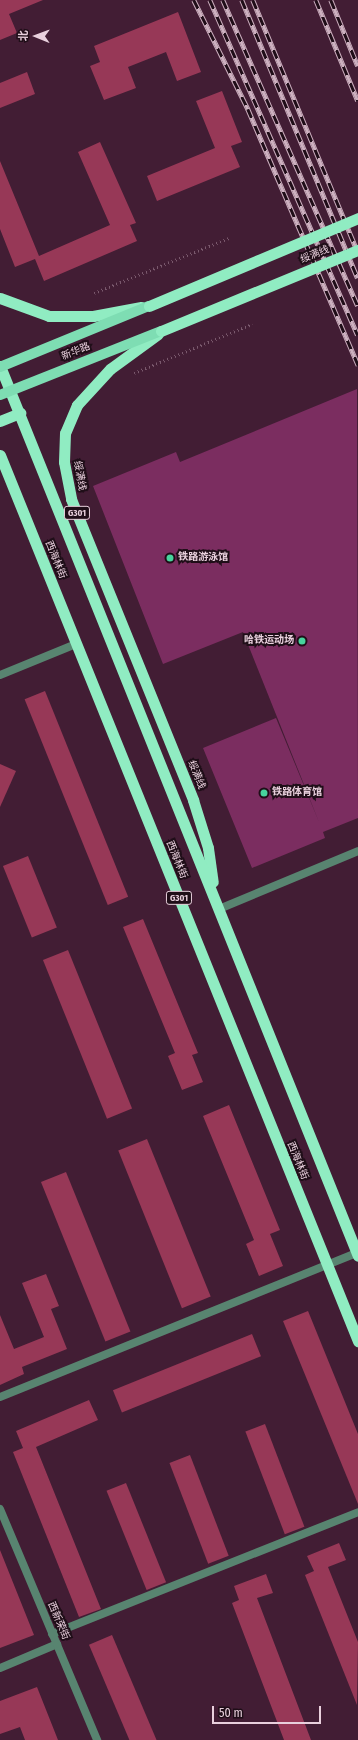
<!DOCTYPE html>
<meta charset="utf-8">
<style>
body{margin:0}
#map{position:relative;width:358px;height:1740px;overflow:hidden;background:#421d34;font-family:"Fira Sans Condensed","Noto Sans SC",sans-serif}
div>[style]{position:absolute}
.green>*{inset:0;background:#7b2d60}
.building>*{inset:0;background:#973857;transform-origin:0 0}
.path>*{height:2.5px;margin-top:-1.25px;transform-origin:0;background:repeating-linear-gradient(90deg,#7a596d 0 1px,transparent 0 4px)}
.minor>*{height:8px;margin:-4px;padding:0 4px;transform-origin:4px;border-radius:4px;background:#588470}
.tertiary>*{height:8px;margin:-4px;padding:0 4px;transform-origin:4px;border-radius:4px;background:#588470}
.trunk>*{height:11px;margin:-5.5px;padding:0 5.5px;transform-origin:5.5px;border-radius:5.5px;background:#90ecc2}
.rail>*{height:4.5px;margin-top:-2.25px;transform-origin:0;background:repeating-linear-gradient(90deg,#1f0e18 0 9px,#cdb1c0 0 18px);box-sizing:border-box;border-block:1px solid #cdb1c0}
.primary-bridge>*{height:10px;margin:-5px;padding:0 5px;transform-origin:5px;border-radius:5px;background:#7eddb3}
.trunk-bridge>*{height:11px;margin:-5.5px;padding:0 5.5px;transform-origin:5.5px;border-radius:5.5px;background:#90ecc2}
.dots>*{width:11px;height:11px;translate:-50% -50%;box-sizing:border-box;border:2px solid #1f0e18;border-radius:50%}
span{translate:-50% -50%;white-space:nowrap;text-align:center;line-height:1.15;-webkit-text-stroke:4px #1f0e18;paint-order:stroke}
.shield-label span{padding:1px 3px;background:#1f0e18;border:1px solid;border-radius:3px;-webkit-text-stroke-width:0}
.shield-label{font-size:9px;color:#e9d0dd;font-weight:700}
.street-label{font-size:10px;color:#e9d0dd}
.poi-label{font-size:10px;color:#e9d0dd;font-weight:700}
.left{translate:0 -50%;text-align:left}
.right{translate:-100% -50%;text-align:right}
.north{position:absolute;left:16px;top:16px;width:40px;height:40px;-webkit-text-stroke:3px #1f0e18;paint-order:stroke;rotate:271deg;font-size:11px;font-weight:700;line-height:16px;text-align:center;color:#e9d0dd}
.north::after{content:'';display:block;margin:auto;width:14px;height:18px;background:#e9d0dd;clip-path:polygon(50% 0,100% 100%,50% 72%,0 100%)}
.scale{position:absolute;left:212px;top:1706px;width:109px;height:18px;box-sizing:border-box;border:2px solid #e9d0dd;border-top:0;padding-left:5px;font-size:12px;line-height:14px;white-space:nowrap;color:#e9d0dd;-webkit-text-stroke:3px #1f0e18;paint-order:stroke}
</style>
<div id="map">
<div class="green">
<i style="clip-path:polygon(357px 389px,358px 818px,323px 832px,325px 838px,252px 868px,203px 748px,276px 718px,319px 822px,243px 632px,163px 664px,93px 486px,176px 452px,180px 462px)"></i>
</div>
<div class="building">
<i style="clip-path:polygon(0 0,43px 0,9px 14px,17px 33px,0 40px)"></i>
<i style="clip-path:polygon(178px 12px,201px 72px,177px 81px,166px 52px,128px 67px,136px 88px,104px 100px,90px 66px,100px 62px,94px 46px)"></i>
<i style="clip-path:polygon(27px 72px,35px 94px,0 108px,0 83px)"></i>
<i style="clip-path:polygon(222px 91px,242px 142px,231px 146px,240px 167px,157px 201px,147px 176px,215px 148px,196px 101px)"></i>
<i style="clip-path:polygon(100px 142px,136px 223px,130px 225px,137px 241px,44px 281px,35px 259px,15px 267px,0 229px,0 161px,39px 256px,110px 225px,78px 152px)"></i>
<i style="left:45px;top:691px;width:222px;height:22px;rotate:68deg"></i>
<i style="clip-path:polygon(0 764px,16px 771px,0 807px)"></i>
<i style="left:28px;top:856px;width:77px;height:27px;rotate:68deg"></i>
<i style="clip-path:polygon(143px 919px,198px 1053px,192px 1055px,203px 1082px,182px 1090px,168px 1056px,175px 1053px,123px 927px)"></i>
<i style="left:68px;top:950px;width:171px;height:27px;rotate:68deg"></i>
<i style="clip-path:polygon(229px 1105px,280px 1230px,270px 1234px,283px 1266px,259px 1276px,246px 1244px,254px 1240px,203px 1116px)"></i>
<i style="left:147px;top:1139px;width:170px;height:31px;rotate:68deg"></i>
<i style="left:66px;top:1172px;width:172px;height:27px;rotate:68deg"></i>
<i style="clip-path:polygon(46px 1274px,59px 1306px,51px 1309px,67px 1349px,22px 1367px,24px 1374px,0 1385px,0 1315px,14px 1349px,44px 1337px,22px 1283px)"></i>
<i style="clip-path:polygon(308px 1311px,358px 1434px,358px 1504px,283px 1321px)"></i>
<i style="left:252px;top:1334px;width:24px;height:150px;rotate:68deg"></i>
<i style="clip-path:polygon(89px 1400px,98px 1420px,36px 1447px,101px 1609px,79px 1617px,13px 1452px,23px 1448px,16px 1431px)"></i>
<i style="left:265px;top:1424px;width:110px;height:21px;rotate:69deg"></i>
<i style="left:190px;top:1455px;width:108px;height:22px;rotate:69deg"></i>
<i style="left:126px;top:1483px;width:107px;height:21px;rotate:68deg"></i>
<i style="clip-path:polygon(339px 1543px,346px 1560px,328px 1567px,358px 1642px,357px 1705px,305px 1575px,314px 1571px,307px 1556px)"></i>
<i style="clip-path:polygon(0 1550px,34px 1635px,0 1648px)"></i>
<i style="clip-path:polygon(266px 1574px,273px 1593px,257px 1598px,311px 1740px,284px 1740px,232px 1603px,239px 1600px,234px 1586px)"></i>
<i style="left:112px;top:1635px;width:114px;height:25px;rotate:67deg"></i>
<i style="clip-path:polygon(37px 1687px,58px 1740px,25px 1740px,20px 1727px,0 1734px,0 1701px)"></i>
</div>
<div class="path">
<i style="left:94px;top:293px;width:146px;rotate:-22.2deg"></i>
<i style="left:134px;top:373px;width:128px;rotate:-22.6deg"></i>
</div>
<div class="minor">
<i style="left:0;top:675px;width:82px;rotate:-22.2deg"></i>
<i style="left:219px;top:909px;width:151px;rotate:-22.6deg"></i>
<i style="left:0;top:1397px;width:385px;rotate:-22deg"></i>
<i style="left:52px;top:1634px;width:329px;rotate:-21.7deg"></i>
<i style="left:0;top:1668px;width:62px;rotate:-22.8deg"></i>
</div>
<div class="tertiary">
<i style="left:0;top:1509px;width:251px;rotate:67.2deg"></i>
</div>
<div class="trunk">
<i style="left:0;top:298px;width:52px;rotate:20.2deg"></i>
<i style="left:49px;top:316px;width:44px"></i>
<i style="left:93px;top:316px;width:49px;rotate:-10.6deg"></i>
<i style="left:158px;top:334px;width:59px;rotate:143.9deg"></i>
<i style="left:110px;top:369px;width:49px;rotate:132.5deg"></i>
<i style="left:77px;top:405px;width:30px;rotate:113deg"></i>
<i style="left:65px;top:433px;width:29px;rotate:92deg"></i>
<i style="left:64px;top:462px;width:38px;rotate:79deg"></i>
<i style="left:71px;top:499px;width:325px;rotate:67.9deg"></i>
<i style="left:193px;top:800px;width:50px;rotate:72.6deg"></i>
<i style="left:208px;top:848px;width:34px;rotate:82deg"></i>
<i style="left:0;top:366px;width:959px;rotate:68.09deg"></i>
<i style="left:0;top:421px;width:22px;rotate:-22deg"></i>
<i style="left:0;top:455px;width:956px;rotate:68deg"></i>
</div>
<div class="rail">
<i style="left:194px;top:0;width:122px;rotate:63.6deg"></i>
<i style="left:248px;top:109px;width:279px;rotate:66.7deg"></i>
<i style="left:210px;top:0;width:366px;rotate:66.2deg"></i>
<i style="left:223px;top:0;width:334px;rotate:66.2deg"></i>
<i style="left:242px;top:0;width:301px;rotate:67.4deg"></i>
<i style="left:253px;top:0;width:273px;rotate:67.4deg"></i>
<i style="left:316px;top:0;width:109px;rotate:67.4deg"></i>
<i style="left:331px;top:0;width:71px;rotate:67.8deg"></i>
</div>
<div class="primary-bridge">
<i style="left:0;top:367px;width:161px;rotate:-22.3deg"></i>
<i style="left:0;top:395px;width:173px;rotate:-21.7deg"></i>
</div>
<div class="trunk-bridge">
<i style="left:149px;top:306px;width:227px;rotate:-22.8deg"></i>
<i style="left:161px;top:331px;width:213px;rotate:-22.4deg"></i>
</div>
<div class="dots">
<i style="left:170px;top:558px;background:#47d49d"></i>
<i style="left:302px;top:641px;background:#47d49d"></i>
<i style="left:264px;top:793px;background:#47d49d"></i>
</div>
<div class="shield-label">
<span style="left:77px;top:513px">G301</span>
<span style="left:179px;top:898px">G301</span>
</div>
<div class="street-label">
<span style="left:315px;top:255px;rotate:-22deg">绥满线</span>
<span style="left:76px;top:352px;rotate:-22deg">新华路</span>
<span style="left:79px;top:476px;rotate:80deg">绥满线</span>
<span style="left:55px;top:560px;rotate:68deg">西海林街</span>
<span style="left:196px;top:775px;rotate:68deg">绥满线</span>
<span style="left:176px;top:860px;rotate:68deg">西海林街</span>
<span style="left:297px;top:1161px;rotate:68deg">西海林街</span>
<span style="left:58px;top:1621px;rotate:67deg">西新荣街</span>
</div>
<div class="poi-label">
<span class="left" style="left:178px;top:558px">铁路游泳馆</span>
<span class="right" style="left:294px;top:641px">哈铁运动场</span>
<span class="left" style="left:272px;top:793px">铁路体育馆</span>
</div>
<div class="north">北</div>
<div class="scale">50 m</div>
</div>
